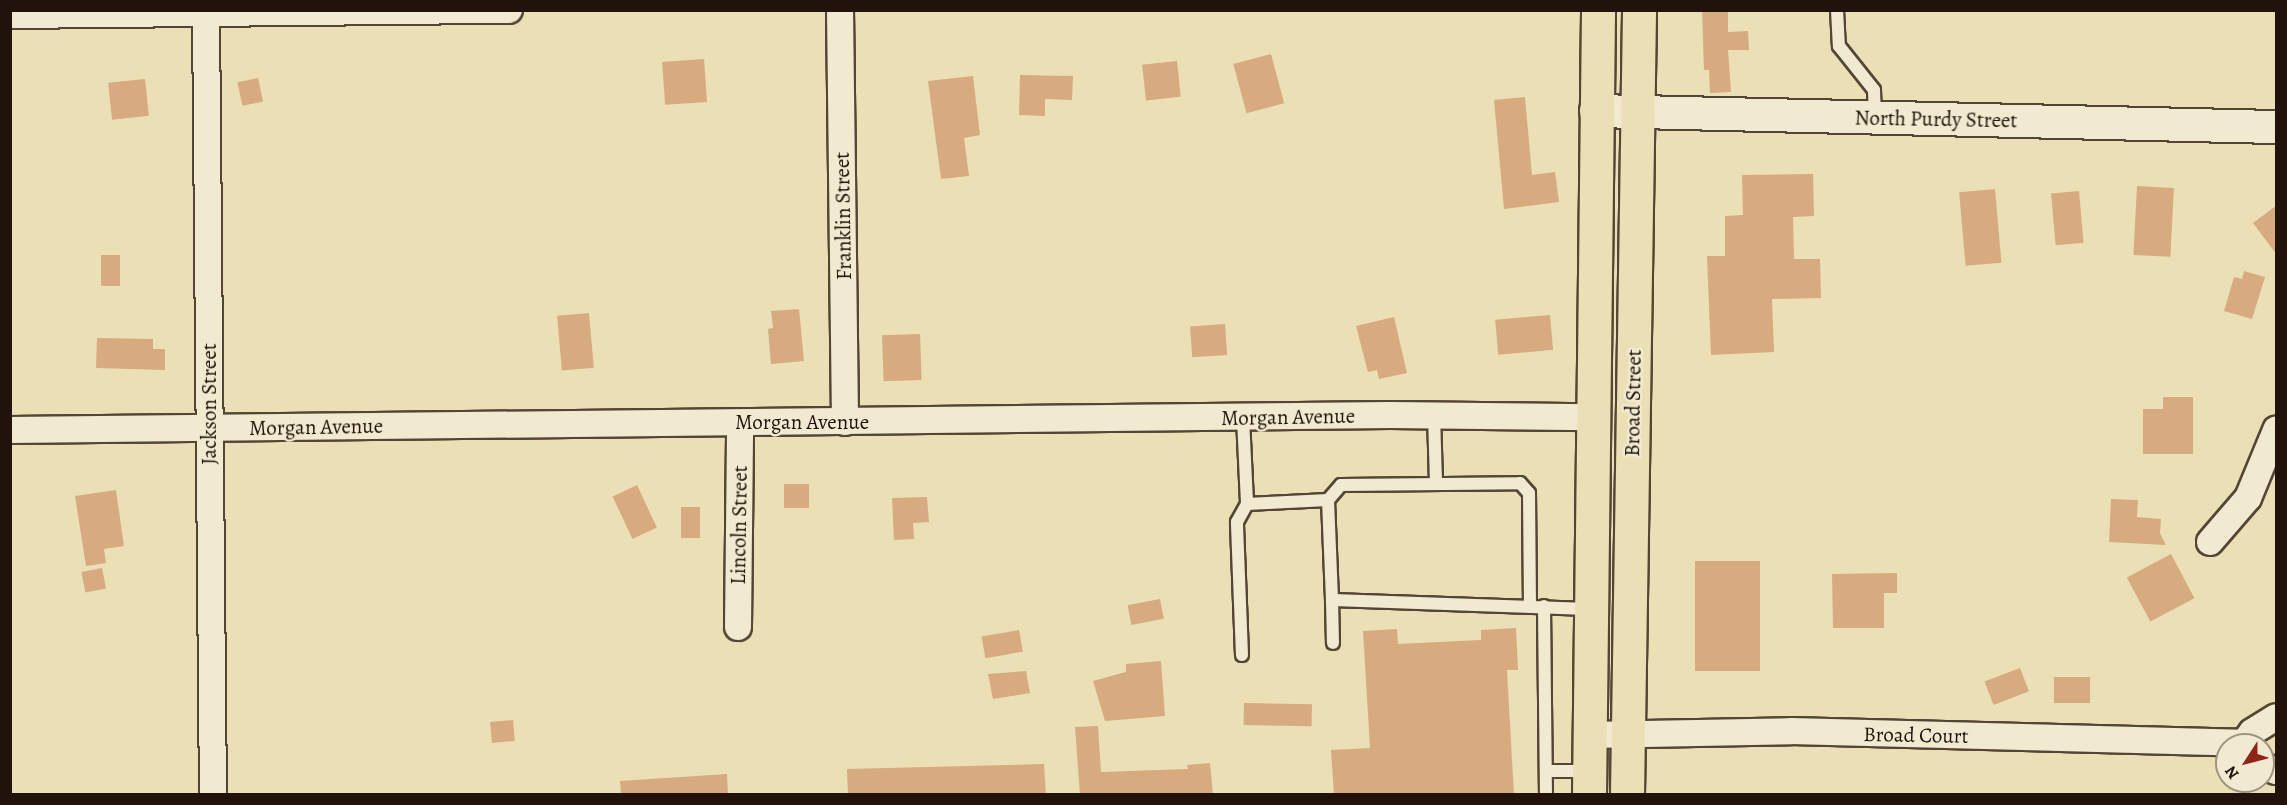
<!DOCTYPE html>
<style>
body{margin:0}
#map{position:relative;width:2287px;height:805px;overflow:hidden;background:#ebdfb6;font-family:Alegreya,serif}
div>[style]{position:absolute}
.building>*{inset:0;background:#d7aa80;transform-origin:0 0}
.roads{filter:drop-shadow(2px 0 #544636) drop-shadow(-2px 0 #544636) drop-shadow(0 2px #544636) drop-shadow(0 -2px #544636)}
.service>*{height:12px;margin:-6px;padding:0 6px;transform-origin:6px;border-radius:6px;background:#f2ead0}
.minor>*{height:26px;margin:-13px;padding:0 13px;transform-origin:13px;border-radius:13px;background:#f2ead0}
.tertiary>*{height:32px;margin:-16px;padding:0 16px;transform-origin:16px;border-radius:16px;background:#f2ead0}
.primary>*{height:33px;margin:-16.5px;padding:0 16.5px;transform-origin:16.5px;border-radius:16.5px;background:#ebdfb6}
span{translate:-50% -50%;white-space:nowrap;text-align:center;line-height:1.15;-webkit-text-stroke:5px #f2ead0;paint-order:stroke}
.street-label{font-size:21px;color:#21130b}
.frame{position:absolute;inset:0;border:12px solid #21130b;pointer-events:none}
.north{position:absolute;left:2215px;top:733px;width:60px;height:60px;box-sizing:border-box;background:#f2ead0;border:2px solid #9e9481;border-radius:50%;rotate:234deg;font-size:16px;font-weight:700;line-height:24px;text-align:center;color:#21130b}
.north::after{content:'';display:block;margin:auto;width:21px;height:27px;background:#8f2418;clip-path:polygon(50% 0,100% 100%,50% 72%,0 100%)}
</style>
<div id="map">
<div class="building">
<i style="clip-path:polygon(1702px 10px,1728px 10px,1728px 32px,1748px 31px,1749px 50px,1728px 50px,1731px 92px,1710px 93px,1709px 70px,1704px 70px)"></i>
<i style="left:1271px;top:54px;width:51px;height:39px;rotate:75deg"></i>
<i style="left:704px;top:59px;width:43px;height:42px;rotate:86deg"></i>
<i style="left:1177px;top:61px;width:36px;height:35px;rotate:84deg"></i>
<i style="clip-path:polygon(1020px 75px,1073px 76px,1072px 100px,1045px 99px,1045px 116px,1019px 115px)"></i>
<i style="clip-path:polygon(973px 76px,980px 135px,964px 138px,969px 176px,941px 179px,928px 81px)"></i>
<i style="left:258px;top:78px;width:24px;height:21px;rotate:78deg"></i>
<i style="left:145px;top:79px;width:37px;height:37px;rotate:84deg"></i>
<i style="clip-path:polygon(1525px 97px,1532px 175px,1555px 172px,1559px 202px,1504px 209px,1494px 100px)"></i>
<i style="clip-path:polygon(1813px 174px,1814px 216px,1793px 217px,1794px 259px,1820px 259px,1821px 298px,1772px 299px,1774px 352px,1711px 355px,1707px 256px,1725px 256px,1725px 216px,1743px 215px,1742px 175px)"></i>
<i style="left:2137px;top:186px;width:37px;height:69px;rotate:3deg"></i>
<i style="left:1995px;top:189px;width:74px;height:36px;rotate:85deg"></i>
<i style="left:2079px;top:191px;width:52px;height:28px;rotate:85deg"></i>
<i style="clip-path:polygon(2277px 205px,2277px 255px,2253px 223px)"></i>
<i style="left:120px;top:255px;width:31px;height:19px;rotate:90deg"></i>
<i style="clip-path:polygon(2244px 271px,2265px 277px,2252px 319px,2224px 311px,2234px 277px,2242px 279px)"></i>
<i style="clip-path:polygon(799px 309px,804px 361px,771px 364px,768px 329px,773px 328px,771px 311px)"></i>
<i style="left:589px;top:313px;width:55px;height:32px;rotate:85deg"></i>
<i style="left:1550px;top:315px;width:35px;height:55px;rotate:85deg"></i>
<i style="clip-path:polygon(1394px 317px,1407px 373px,1379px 379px,1377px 370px,1368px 372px,1356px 326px)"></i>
<i style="left:1225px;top:324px;width:31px;height:35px;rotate:86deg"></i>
<i style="left:920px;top:334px;width:46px;height:38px;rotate:88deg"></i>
<i style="clip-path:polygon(97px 338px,153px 339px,153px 349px,165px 349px,165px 370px,96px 368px)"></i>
<i style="clip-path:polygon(2163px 397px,2193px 397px,2193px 454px,2143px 454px,2143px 409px,2163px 409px)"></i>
<i style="left:784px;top:484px;width:25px;height:24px"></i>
<i style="left:637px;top:485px;width:47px;height:27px;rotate:65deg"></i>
<i style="clip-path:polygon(116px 490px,124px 546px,104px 549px,106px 563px,86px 566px,75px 496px)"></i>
<i style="clip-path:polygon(927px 497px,929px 522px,913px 523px,914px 539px,894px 540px,892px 498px)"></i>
<i style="clip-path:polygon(2111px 499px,2138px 500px,2137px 517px,2161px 519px,2160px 533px,2166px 545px,2109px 542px)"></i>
<i style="left:681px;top:507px;width:19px;height:31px"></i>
<i style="left:2171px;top:554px;width:50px;height:50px;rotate:62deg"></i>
<i style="left:1695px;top:561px;width:65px;height:110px"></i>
<i style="left:102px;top:568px;width:21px;height:21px;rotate:79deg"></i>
<i style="clip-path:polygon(1897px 573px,1897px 593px,1884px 593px,1884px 628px,1833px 628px,1832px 574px)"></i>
<i style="left:1160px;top:599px;width:20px;height:33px;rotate:79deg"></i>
<i style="clip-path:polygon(1516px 628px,1518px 670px,1507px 670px,1514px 795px,1334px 795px,1331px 750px,1370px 748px,1363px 631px,1397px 629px,1398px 644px,1481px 640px,1481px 630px)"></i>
<i style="left:1019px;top:630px;width:22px;height:38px;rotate:80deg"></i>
<i style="clip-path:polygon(1161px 661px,1165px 716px,1105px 721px,1093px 681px,1126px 672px,1126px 664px)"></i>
<i style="left:2020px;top:668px;width:25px;height:38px;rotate:69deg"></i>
<i style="clip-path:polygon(1026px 671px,1030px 693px,993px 699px,988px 674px)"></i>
<i style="left:2054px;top:677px;width:36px;height:26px"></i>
<i style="left:1244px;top:703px;width:68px;height:22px;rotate:1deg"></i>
<i style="left:513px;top:720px;width:21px;height:23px;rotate:85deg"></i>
<i style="clip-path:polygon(1098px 726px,1101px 772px,1188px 769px,1187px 765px,1210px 763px,1213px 795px,1080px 795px,1075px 727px)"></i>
<i style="clip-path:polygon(1044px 764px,1046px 795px,848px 795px,847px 769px)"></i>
<i style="clip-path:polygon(727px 774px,728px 795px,621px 795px,620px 781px)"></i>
</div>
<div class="roads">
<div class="service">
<i style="left:1837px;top:10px;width:36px;rotate:87deg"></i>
<i style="left:1839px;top:46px;width:56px;rotate:51.5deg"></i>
<i style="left:1874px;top:90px;width:27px;rotate:88deg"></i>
<i style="left:1434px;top:415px;width:67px;rotate:88.3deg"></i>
<i style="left:1243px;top:418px;width:86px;rotate:87.3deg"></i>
<i style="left:1328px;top:500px;width:20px;rotate:-49deg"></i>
<i style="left:1341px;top:485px;width:179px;rotate:-0.6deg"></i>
<i style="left:1520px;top:483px;width:13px;rotate:48deg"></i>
<i style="left:1529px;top:493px;width:113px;rotate:89.5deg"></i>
<i style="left:1332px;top:600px;width:43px;rotate:88.7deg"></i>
<i style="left:1544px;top:606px;width:188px;rotate:89.4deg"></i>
<i style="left:1242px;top:655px;width:133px;rotate:-92.2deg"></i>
<i style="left:1237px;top:522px;width:21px;rotate:-61deg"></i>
<i style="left:1247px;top:504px;width:81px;rotate:-2.8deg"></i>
<i style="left:1328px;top:500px;width:100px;rotate:87.7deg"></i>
<i style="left:1332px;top:600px;width:258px;rotate:2deg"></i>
<i style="left:1546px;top:771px;width:41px"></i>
</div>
<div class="minor">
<i style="left:840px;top:10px;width:412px;rotate:89.3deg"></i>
<i style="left:206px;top:14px;width:780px;rotate:89.49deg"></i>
<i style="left:10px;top:15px;width:499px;rotate:-0.6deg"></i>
<i style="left:10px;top:430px;width:1380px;rotate:-0.62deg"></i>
<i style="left:1390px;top:415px;width:203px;rotate:0.6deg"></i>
<i style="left:2210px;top:542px;width:58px;rotate:-49.2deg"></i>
<i style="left:2248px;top:498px;width:74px;rotate:-67.6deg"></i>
<i style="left:738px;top:627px;width:204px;rotate:-89.4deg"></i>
<i style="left:1590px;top:735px;width:201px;rotate:-1.1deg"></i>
<i style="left:1791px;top:731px;width:450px;rotate:1.5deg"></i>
<i style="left:2242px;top:745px;width:16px;rotate:-52deg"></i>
<i style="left:2252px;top:732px;width:28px;rotate:-32deg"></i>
<i style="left:2263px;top:766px;width:14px;rotate:21deg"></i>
</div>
<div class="tertiary">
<i style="left:1596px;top:111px;width:680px;rotate:1.35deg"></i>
</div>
<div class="primary">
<i style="left:1589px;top:794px;width:784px;rotate:-89.34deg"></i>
<i style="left:1627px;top:794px;width:784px;rotate:-89.12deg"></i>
</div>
</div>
<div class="street-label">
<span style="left:1936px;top:119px;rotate:1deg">North Purdy Street</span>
<span style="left:843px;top:216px;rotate:-91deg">Franklin Street</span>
<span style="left:1633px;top:403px;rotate:-89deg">Broad Street</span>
<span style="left:209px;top:404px;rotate:-90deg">Jackson Street</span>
<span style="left:1288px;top:417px;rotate:-1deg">Morgan Avenue</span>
<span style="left:802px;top:422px">Morgan Avenue</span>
<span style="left:316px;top:427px;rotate:-1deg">Morgan Avenue</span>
<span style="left:739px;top:525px;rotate:-89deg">Lincoln Street</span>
<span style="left:1916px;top:735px;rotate:1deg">Broad Court</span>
</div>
<div class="frame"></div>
<div class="north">N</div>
</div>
